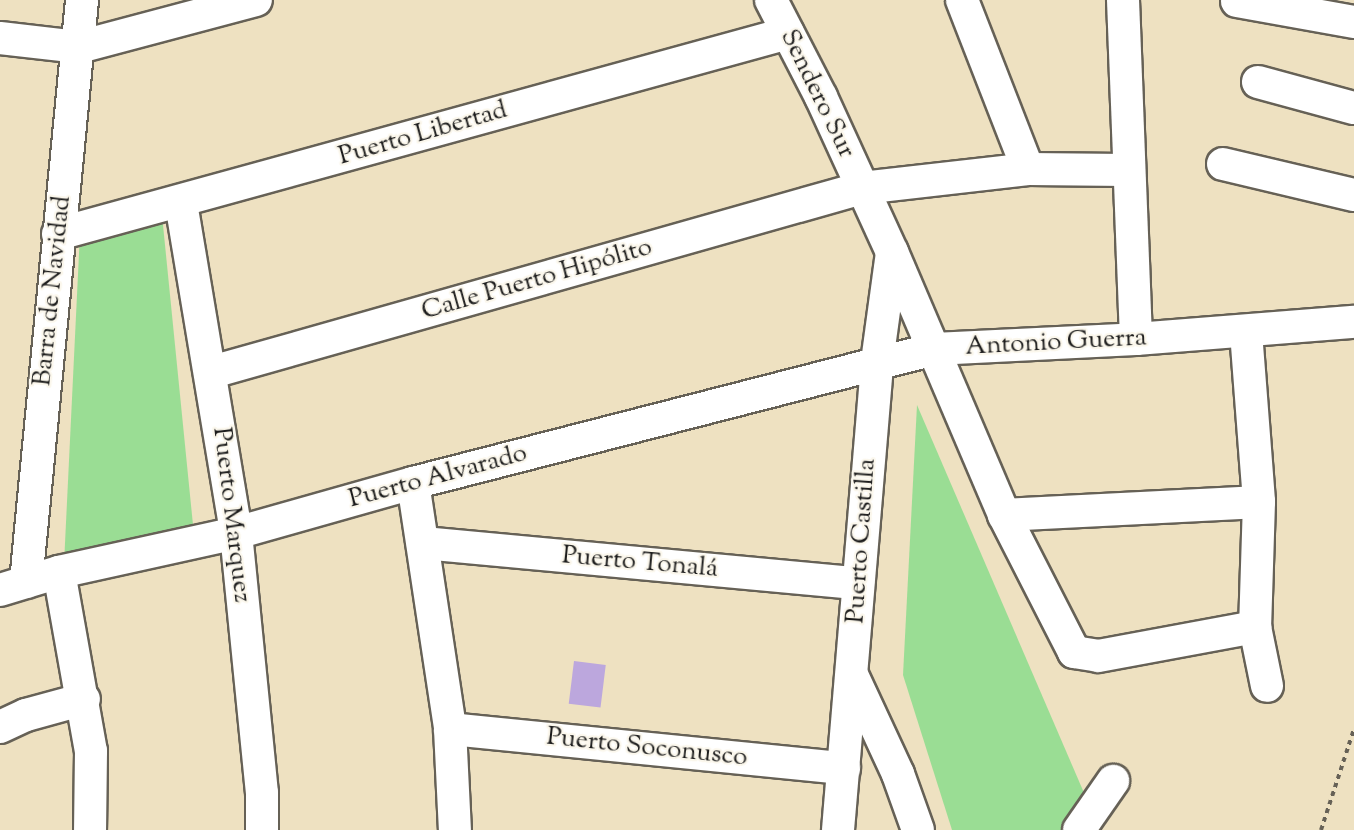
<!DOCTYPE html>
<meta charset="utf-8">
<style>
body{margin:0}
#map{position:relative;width:1354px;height:830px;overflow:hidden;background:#eee1c1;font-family:"Sorts Mill Goudy",serif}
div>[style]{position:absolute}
.green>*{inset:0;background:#9add94}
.building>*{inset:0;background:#bca7dd;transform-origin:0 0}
.path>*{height:4px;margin-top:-2px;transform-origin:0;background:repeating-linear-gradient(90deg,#666156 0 4.5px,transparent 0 9px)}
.roads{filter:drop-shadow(2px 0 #666156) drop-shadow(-2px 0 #666156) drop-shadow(0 2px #666156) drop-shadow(0 -2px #666156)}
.minor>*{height:32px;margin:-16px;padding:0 16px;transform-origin:16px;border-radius:16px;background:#fff}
span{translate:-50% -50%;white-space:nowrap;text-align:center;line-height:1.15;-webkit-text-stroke:4.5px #fbf7ec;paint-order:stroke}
.street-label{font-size:26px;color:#1c1c1c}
</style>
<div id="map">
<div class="green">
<i style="clip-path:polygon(162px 215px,193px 525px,64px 564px,80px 233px)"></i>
<i style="clip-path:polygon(917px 405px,1100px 830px,952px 830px,903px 675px)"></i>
</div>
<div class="building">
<i style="left:574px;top:661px;width:32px;height:43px;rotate:7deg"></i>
</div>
<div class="path">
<i style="left:1321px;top:830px;width:106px;rotate:-71.9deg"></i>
</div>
<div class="roads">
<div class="minor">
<i style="left:771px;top:0;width:109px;rotate:62.7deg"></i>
<i style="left:821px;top:97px;width:170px;rotate:65.4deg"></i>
<i style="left:892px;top:252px;width:286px;rotate:66.9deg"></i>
<i style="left:1004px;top:515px;width:154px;rotate:62.9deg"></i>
<i style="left:1074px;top:652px;width:24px;rotate:9deg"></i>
<i style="left:1098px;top:656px;width:160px;rotate:-10.5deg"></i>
<i style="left:962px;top:0;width:181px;rotate:68.7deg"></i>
<i style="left:1123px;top:0;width:339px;rotate:87.8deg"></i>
<i style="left:1237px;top:1px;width:119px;rotate:10.2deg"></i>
<i style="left:0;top:38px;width:80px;rotate:6.5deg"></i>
<i style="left:79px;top:47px;width:183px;rotate:-14.9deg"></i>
<i style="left:1258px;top:82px;width:99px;rotate:15.2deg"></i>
<i style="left:1223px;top:164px;width:135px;rotate:13.3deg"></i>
<i style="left:181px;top:203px;width:335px;rotate:80.5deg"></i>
<i style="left:236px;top:533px;width:261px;rotate:84.3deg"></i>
<i style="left:262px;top:793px;width:37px;rotate:90deg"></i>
<i style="left:58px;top:234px;width:757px;rotate:-15.39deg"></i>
<i style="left:1246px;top:332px;width:170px;rotate:85.6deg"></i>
<i style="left:1259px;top:502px;width:125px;rotate:91.8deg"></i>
<i style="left:1255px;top:627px;width:60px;rotate:78.5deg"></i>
<i style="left:212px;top:372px;width:676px;rotate:-15.81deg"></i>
<i style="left:862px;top:188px;width:167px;rotate:-6.5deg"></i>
<i style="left:1028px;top:169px;width:99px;rotate:0.6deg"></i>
<i style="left:413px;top:483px;width:249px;rotate:81.4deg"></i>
<i style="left:450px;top:729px;width:101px;rotate:87.2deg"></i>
<i style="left:1004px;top:515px;width:255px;rotate:-2.9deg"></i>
<i style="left:423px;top:543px;width:437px;rotate:5.3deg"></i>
<i style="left:59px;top:572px;width:182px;rotate:79.9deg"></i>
<i style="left:91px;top:751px;width:79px;rotate:90.7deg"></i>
<i style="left:26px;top:582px;width:585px;rotate:-84.5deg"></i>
<i style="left:0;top:590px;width:62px;rotate:-17deg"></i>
<i style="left:59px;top:572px;width:181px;rotate:-12.4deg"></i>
<i style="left:236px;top:533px;width:184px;rotate:-15.8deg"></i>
<i style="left:413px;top:483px;width:538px;rotate:-14.42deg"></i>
<i style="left:934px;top:349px;width:202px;rotate:-2.8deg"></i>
<i style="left:1136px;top:339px;width:219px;rotate:-4.5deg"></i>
<i style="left:853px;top:677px;width:107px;rotate:65.1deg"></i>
<i style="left:898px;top:774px;width:59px;rotate:70.3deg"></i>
<i style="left:0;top:727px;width:29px;rotate:-25deg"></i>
<i style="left:26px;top:715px;width:60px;rotate:-15.4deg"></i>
<i style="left:450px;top:729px;width:396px;rotate:5.7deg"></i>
<i style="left:838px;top:830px;width:470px;rotate:-85.2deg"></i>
<i style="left:877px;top:362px;width:110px;rotate:-82.2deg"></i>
<i style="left:1079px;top:830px;width:60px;rotate:-55.2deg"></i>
</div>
</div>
<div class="street-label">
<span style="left:817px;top:94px;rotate:64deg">Sendero Sur</span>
<span style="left:423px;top:134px;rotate:-16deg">Puerto Libertad</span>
<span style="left:537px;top:280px;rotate:-16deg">Calle Puerto Hipólito</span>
<span style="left:53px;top:291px;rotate:-84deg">Barra de Navidad</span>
<span style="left:1056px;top:343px;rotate:-3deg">Antonio Guerra</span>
<span style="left:438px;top:477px;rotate:-15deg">Puerto Alvarado</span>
<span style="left:231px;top:515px;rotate:83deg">Puerto Marquez</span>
<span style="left:862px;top:541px;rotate:-86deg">Puerto Castilla</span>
<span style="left:640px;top:563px;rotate:5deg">Puerto Tonalá</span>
<span style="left:647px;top:748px;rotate:6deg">Puerto Soconusco</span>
</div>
</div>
